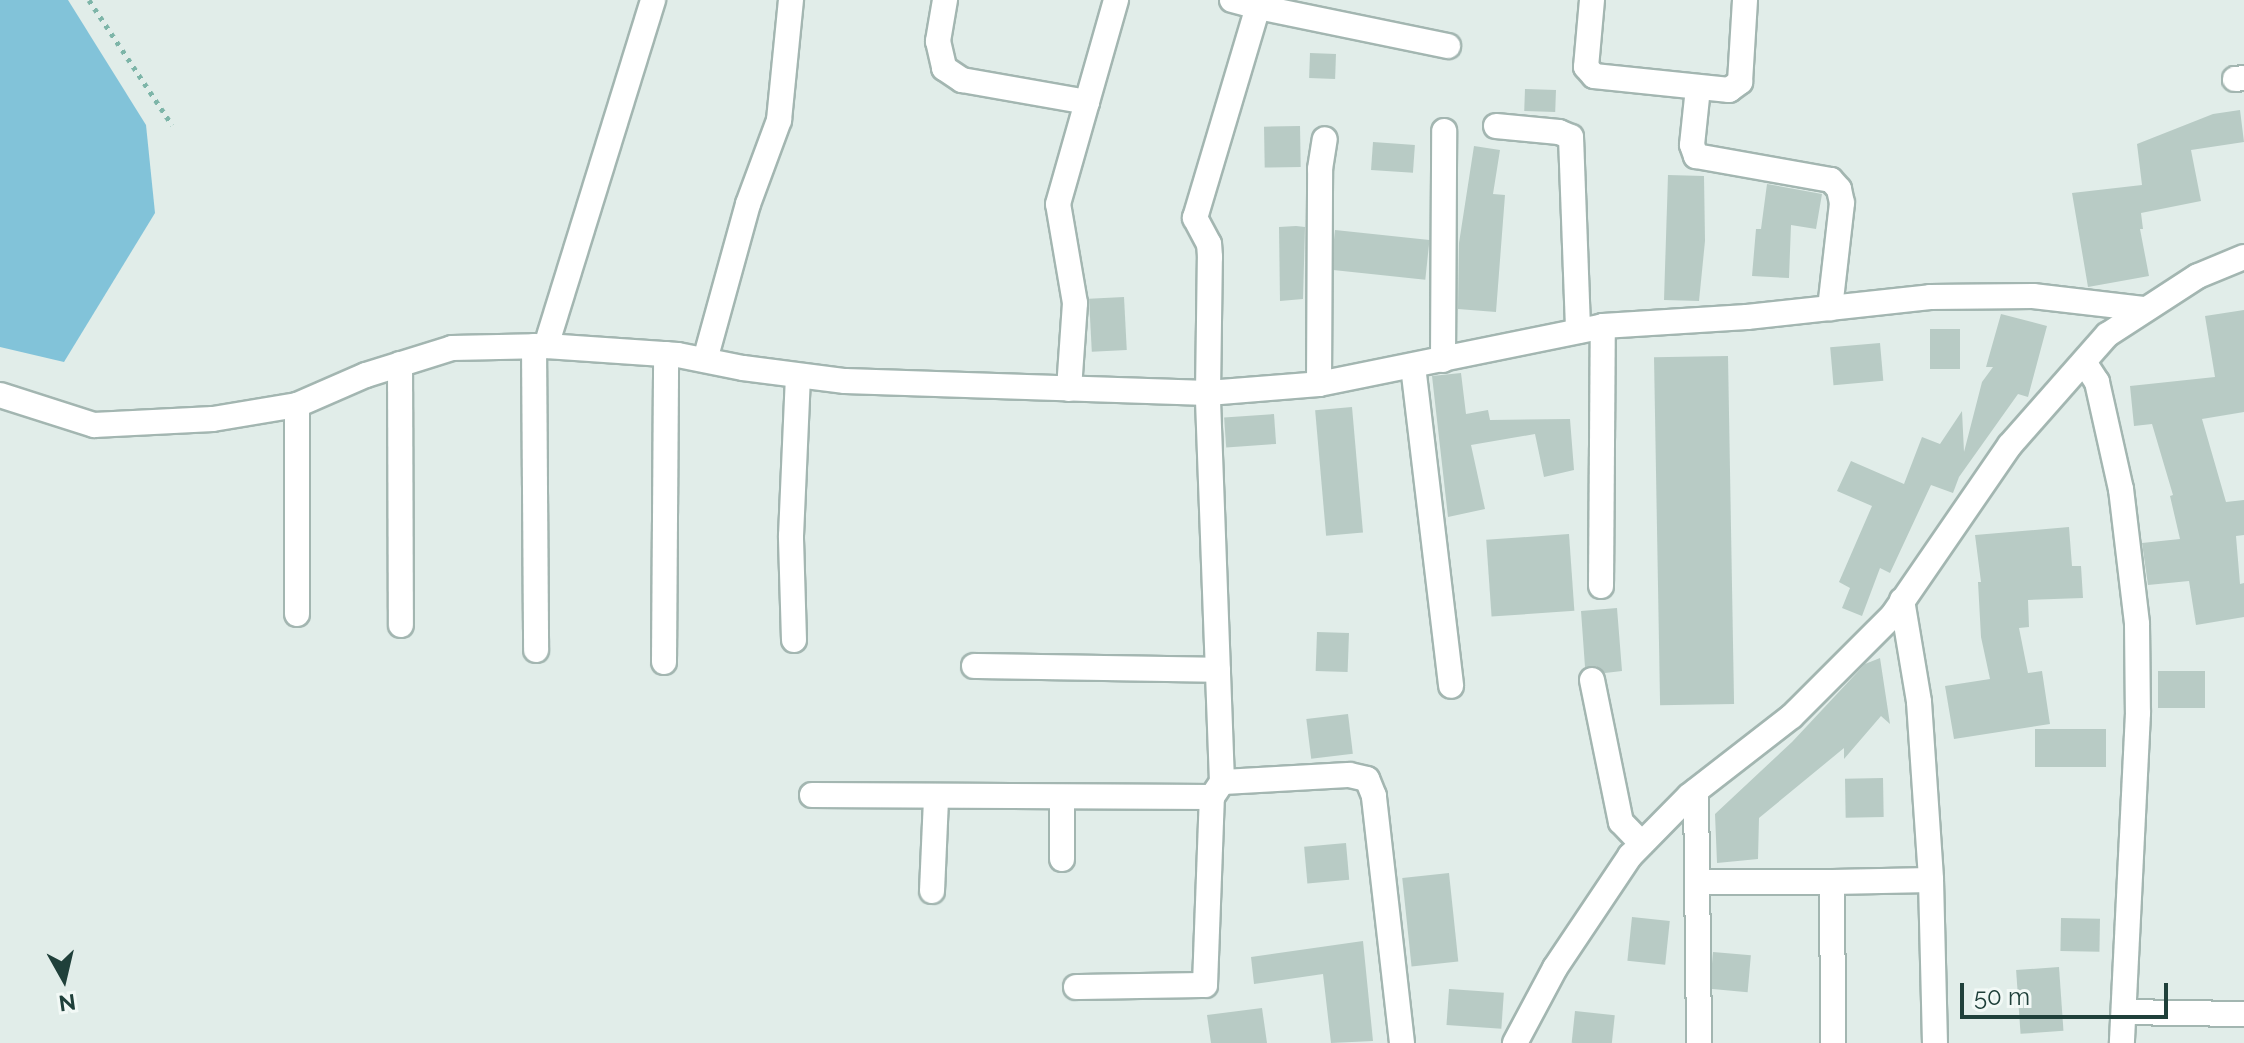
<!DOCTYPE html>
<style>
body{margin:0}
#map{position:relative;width:2244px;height:1043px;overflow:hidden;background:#e1ede9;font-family:Raleway,sans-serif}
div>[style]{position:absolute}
.water>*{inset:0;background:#82c3d9}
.building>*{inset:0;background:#b8cbc5;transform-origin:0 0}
.path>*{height:5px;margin-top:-2.5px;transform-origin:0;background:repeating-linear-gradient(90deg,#7db5a8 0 4px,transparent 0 10px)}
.roads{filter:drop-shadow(2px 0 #a3b6b1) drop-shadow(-2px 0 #a3b6b1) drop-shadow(0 2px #a3b6b1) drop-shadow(0 -2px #a3b6b1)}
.minor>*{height:24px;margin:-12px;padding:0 12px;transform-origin:12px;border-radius:12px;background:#fff}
span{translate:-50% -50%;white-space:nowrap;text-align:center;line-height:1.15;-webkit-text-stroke:8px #f2f9f6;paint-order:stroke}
.north{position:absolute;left:24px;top:939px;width:80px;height:80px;-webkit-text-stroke:6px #f2f9f6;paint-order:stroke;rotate:172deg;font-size:22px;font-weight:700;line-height:32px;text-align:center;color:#1f403a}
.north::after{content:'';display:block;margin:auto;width:28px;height:36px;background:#1f403a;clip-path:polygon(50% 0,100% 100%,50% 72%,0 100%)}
.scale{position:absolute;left:1960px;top:983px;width:208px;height:36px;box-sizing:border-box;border:4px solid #1f403a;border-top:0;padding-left:10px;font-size:24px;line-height:28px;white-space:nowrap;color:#1f403a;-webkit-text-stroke:6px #f2f9f6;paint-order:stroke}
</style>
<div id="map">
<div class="water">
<i style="clip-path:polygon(0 0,68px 0,146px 125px,155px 213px,64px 362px,0 347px)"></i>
</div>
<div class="building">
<i style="left:1310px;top:53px;width:26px;height:25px;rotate:2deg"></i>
<i style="left:1525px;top:89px;width:31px;height:22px;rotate:2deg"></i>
<i style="clip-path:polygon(2240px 110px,2244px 142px,2191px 150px,2201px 201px,2141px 213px,2143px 229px,2140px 229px,2149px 276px,2088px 287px,2072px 193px,2142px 185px,2137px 144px,2213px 114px)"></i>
<i style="left:1300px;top:126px;width:41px;height:36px;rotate:89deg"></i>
<i style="left:1373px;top:142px;width:42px;height:28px;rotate:4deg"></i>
<i style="clip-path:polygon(1474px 146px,1500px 150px,1493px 194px,1505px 195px,1496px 312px,1458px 309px,1459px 243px)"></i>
<i style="clip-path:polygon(1668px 175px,1704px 176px,1705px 241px,1699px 301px,1664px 300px)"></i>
<i style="clip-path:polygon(1767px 184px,1822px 194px,1816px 229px,1791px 225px,1789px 278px,1752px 276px,1756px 229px,1761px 229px)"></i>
<i style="clip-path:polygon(1296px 226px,1305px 227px,1303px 299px,1280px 301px,1279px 227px)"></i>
<i style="left:1335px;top:230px;width:95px;height:40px;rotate:6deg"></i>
<i style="left:1124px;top:297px;width:53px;height:35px;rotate:87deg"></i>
<i style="clip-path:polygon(2244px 310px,2244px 412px,2202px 419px,2226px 502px,2244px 500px,2244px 535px,2236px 536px,2240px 584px,2244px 583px,2244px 617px,2196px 625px,2189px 581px,2148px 585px,2142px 543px,2180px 539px,2170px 496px,2173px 495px,2152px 424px,2134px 426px,2130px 386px,2215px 377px,2205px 316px)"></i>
<i style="clip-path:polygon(2001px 314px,2047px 326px,2028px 397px,2018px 394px,1959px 477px,1953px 493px,1931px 485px,1890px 573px,1880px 568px,1862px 616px,1842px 608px,1850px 588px,1839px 582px,1872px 506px,1837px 491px,1851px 461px,1904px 484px,1922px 437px,1940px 444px,1962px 411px,1964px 452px,1982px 382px,1993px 367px,1986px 367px)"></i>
<i style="left:1930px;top:329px;width:30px;height:40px"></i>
<i style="left:1880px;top:343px;width:38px;height:50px;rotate:85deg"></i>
<i style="left:1728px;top:356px;width:348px;height:74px;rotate:89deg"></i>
<i style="clip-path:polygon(1461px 373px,1466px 414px,1488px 410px,1490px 420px,1570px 419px,1574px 470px,1544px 477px,1535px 434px,1471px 445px,1485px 509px,1448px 517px,1432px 376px)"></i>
<i style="left:1352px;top:407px;width:126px;height:37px;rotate:85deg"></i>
<i style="left:1274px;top:414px;width:30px;height:50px;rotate:86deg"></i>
<i style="clip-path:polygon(2069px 527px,2072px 566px,2081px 566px,2083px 598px,2028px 600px,2029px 627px,2019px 628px,2028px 673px,2042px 671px,2050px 724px,1954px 739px,1945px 686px,1990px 679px,1981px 637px,1978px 582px,1981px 582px,1975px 535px)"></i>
<i style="left:1569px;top:534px;width:77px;height:83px;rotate:86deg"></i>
<i style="clip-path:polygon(1617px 608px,1622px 671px,1605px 673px,1596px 666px,1585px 667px,1581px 611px)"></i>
<i style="left:1317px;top:632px;width:32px;height:39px;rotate:2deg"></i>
<i style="clip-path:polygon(1880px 658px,1890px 724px,1881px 716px,1844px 759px,1844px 748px,1759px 818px,1758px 859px,1717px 863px,1715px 814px,1792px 742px,1865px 664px)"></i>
<i style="left:2205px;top:671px;width:37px;height:47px;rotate:90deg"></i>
<i style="left:1348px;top:714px;width:40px;height:42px;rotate:83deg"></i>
<i style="left:2035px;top:729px;width:71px;height:38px"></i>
<i style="left:1883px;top:778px;width:39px;height:38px;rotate:89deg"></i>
<i style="left:1346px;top:843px;width:37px;height:42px;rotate:85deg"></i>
<i style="left:1449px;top:873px;width:89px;height:47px;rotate:84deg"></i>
<i style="left:1632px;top:917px;width:38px;height:44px;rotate:6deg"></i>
<i style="left:2061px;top:918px;width:39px;height:33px;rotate:1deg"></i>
<i style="clip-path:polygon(1363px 941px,1373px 1041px,1331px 1043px,1323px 974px,1254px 984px,1251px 957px)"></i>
<i style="left:1713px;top:952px;width:38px;height:37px;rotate:5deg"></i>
<i style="left:2059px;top:967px;width:64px;height:43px;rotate:86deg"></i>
<i style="left:1449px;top:989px;width:55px;height:36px;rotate:4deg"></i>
<i style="clip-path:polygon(1262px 1008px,1267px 1043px,1211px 1043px,1207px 1015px)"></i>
<i style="left:1575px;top:1011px;width:40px;height:32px;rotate:6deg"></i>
</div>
<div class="path">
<i style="left:89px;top:0;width:150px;rotate:56.4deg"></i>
</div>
<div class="roads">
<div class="minor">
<i style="left:945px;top:0;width:42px;rotate:99.7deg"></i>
<i style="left:938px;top:41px;width:28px;rotate:77deg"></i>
<i style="left:944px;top:68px;width:22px;rotate:34deg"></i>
<i style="left:962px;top:80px;width:127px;rotate:10deg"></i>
<i style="left:1087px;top:102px;width:106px;rotate:-74.1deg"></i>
<i style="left:1232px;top:0;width:27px;rotate:15deg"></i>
<i style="left:1258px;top:7px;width:7px;rotate:-74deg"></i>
<i style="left:1592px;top:0;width:67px;rotate:95.1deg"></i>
<i style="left:1586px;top:67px;width:12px;rotate:48deg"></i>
<i style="left:1594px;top:76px;width:136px;rotate:5.9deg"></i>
<i style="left:1729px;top:90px;width:14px;rotate:-36deg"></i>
<i style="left:1740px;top:82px;width:82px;rotate:-86.5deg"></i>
<i style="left:2235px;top:79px;width:9px;rotate:-6deg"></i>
<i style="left:1698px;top:88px;width:57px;rotate:96deg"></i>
<i style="left:1692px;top:145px;width:12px;rotate:70deg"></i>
<i style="left:1696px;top:156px;width:137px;rotate:10.1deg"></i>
<i style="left:1831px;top:180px;width:12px;rotate:48deg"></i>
<i style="left:1839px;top:189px;width:14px;rotate:78deg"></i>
<i style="left:1842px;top:203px;width:106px;rotate:96.5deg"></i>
<i style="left:1496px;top:126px;width:63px;rotate:5.4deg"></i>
<i style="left:1559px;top:132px;width:13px;rotate:23deg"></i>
<i style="left:1571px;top:137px;width:194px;rotate:87.9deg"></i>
<i style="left:534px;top:346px;width:304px;rotate:89.6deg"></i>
<i style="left:546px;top:346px;width:362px;rotate:-72.8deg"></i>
<i style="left:705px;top:360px;width:162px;rotate:-74.6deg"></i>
<i style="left:748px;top:204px;width:90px;rotate:-69.7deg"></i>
<i style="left:779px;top:120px;width:121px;rotate:-84.3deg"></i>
<i style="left:1443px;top:360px;width:229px;rotate:-89.7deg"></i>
<i style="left:2084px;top:362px;width:24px;rotate:57deg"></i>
<i style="left:2097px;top:382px;width:110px;rotate:77.4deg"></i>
<i style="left:2121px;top:489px;width:136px;rotate:83.2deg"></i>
<i style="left:2137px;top:624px;width:89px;rotate:89.4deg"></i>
<i style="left:2138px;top:713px;width:330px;rotate:92.8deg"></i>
<i style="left:400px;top:364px;width:261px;rotate:89.8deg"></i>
<i style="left:1413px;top:366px;width:322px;rotate:83.2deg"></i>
<i style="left:1319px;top:384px;width:215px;rotate:-89.7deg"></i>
<i style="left:1320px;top:169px;width:30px;rotate:-81deg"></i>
<i style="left:1069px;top:389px;width:86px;rotate:-86deg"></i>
<i style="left:1075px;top:303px;width:100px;rotate:-99.7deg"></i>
<i style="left:1058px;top:204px;width:106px;rotate:-74.1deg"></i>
<i style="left:0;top:395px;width:99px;rotate:17.7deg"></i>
<i style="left:94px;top:425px;width:119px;rotate:-2.9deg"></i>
<i style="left:213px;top:419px;width:85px;rotate:-9.5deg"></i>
<i style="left:297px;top:405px;width:75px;rotate:-23.5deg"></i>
<i style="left:366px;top:375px;width:90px;rotate:-17.4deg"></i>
<i style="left:452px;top:348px;width:94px;rotate:-1.2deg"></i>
<i style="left:546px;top:346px;width:132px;rotate:3.9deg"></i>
<i style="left:678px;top:355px;width:66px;rotate:11.3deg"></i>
<i style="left:743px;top:368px;width:103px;rotate:7.3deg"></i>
<i style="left:845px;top:381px;width:363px;rotate:1.9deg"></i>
<i style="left:1208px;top:393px;width:111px;rotate:-4.6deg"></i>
<i style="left:1319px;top:384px;width:290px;rotate:-11.5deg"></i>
<i style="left:1603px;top:326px;width:144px;rotate:-3.6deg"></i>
<i style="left:1747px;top:317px;width:184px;rotate:-6.2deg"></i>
<i style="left:1930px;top:297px;width:103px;rotate:-0.6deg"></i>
<i style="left:2033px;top:296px;width:111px;rotate:6.7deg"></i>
<i style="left:1601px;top:586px;width:260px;rotate:-89.6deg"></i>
<i style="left:1902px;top:600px;width:103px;rotate:80.5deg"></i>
<i style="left:1919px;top:702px;width:178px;rotate:86.1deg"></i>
<i style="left:1931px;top:880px;width:163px;rotate:88.6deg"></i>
<i style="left:297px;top:614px;width:209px;rotate:-90deg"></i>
<i style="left:794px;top:640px;width:104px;rotate:-91.7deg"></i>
<i style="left:791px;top:536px;width:160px;rotate:-87.5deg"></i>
<i style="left:664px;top:662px;width:308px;rotate:-89.6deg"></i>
<i style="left:974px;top:666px;width:244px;rotate:0.9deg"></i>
<i style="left:1592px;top:680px;width:145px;rotate:78.5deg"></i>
<i style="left:1621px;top:822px;width:30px;rotate:46deg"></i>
<i style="left:1696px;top:791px;width:252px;rotate:89.3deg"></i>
<i style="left:812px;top:795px;width:400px;rotate:0.3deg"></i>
<i style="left:1212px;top:797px;width:18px;rotate:-56deg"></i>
<i style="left:1062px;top:859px;width:61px;rotate:-90deg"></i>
<i style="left:1697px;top:882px;width:135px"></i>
<i style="left:1832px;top:882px;width:161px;rotate:89.6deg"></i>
<i style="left:1832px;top:882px;width:99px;rotate:-1.2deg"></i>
<i style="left:932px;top:891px;width:93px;rotate:-87.5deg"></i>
<i style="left:1076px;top:987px;width:129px;rotate:-0.9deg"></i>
<i style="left:1205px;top:985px;width:188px;rotate:-87.9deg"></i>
<i style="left:2124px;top:1012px;width:120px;rotate:1deg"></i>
<i style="left:1402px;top:1043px;width:249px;rotate:-96.5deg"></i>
<i style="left:1374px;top:796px;width:18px;rotate:-112deg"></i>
<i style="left:1367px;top:779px;width:18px;rotate:-167deg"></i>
<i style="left:1349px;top:775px;width:127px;rotate:176.8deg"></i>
<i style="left:1222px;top:782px;width:389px;rotate:-92.1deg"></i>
<i style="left:1208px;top:393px;width:136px;rotate:-89.2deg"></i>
<i style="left:1210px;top:257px;width:13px;rotate:-94deg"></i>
<i style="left:1209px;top:244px;width:30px;rotate:-118deg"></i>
<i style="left:1195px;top:218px;width:220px;rotate:-73.4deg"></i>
<i style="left:1258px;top:7px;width:194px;rotate:11.6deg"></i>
<i style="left:1515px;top:1043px;width:85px;rotate:-61.9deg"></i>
<i style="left:1555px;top:968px;width:135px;rotate:-56.2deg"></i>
<i style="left:1630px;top:856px;width:84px;rotate:-45.5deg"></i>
<i style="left:1689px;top:796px;width:130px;rotate:-37.8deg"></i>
<i style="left:1792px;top:716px;width:143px;rotate:-45deg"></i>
<i style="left:1893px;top:615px;width:206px;rotate:-55.5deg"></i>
<i style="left:2010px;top:445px;width:147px;rotate:-48.6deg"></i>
<i style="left:2107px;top:335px;width:108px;rotate:-33deg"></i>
<i style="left:2198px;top:276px;width:50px;rotate:-22.4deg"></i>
</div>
</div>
<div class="north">N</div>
<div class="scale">50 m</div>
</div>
